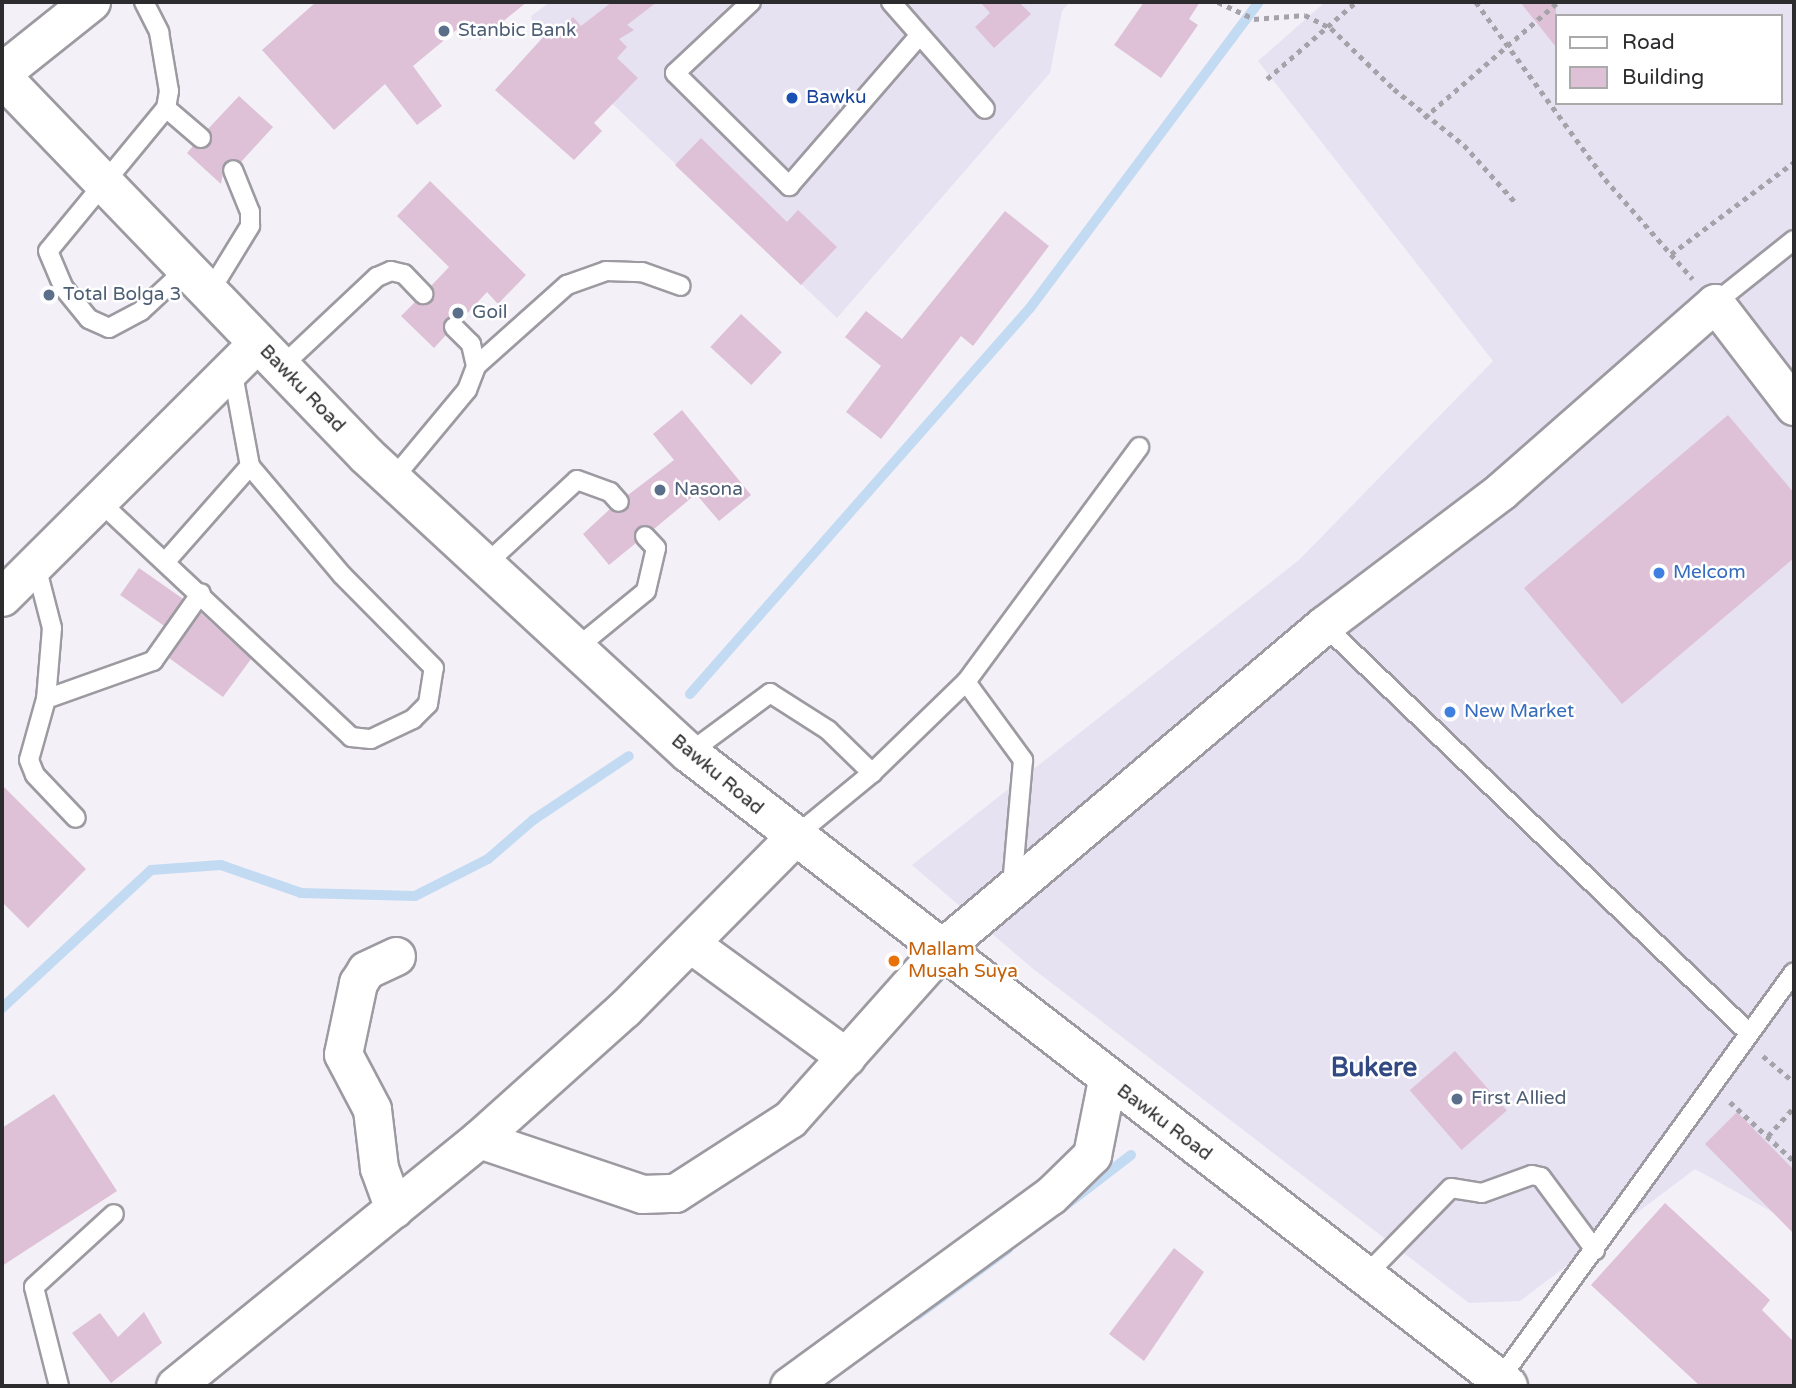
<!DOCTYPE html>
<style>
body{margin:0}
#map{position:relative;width:1796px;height:1388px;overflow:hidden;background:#f3f0f8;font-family:"Varela Round",sans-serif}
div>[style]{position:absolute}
.built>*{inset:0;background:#e7e2f1}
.stream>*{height:10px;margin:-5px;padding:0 5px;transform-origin:5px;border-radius:5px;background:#c2daf2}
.building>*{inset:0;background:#dec1d6;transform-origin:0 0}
.path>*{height:4.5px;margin-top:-2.25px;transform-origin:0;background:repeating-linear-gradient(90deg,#a5a3a9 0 5px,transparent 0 10px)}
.roads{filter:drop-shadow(2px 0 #9d9aa1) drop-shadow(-2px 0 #9d9aa1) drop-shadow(0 2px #9d9aa1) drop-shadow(0 -2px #9d9aa1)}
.service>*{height:18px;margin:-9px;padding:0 9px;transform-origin:9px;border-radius:9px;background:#fff}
.minor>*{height:37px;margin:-18.5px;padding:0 18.5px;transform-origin:18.5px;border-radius:18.5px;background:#fff}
.tertiary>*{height:38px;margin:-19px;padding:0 19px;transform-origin:19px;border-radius:19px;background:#fff}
.trunk>*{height:38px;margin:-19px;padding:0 19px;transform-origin:19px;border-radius:19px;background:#fff}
.dots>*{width:19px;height:19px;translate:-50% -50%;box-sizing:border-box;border:4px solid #fff;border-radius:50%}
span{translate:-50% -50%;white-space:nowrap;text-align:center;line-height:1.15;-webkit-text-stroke:5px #fff;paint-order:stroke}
.service-label{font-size:19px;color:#4e5e75}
.left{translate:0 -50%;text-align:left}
.transit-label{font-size:19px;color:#164399}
.street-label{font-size:19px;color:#2c2b2e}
.shop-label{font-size:19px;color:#366cbe}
.food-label{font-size:19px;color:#c56008}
.district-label{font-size:26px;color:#324982;font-weight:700}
.frame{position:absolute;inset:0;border:4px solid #2c2b2e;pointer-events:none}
.legend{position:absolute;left:1555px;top:14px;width:228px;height:91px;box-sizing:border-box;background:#fff;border:2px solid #abaaab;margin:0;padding:9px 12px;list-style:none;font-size:21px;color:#2c2b2e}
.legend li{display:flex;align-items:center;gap:14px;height:35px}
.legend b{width:35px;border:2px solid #abaaab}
</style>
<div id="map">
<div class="built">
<i style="clip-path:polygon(550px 2px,1070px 2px,1062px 11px,1050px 73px,837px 318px,534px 29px,531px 16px)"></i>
<i style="clip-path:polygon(evenodd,1325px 2px,1794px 2px,1794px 1224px,1695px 1169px,1520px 1301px,1469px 1303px,1032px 968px,912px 865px,1299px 560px,1493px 361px,1258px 61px,1325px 2px,1556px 16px,1780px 16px,1780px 103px,1556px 103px,1556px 16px)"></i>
</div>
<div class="stream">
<i style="left:690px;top:694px;width:514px;rotate:-48.63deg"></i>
<i style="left:1030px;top:308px;width:382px;rotate:-53.2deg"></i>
<i style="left:2px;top:1008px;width:203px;rotate:-42.8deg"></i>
<i style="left:151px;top:870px;width:70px;rotate:-4.1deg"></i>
<i style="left:221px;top:865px;width:85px;rotate:19.3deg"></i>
<i style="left:301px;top:893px;width:114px;rotate:1.5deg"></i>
<i style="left:415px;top:896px;width:82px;rotate:-26.9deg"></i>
<i style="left:488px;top:859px;width:60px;rotate:-40.9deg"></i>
<i style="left:533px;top:820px;width:115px;rotate:-33.7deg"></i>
<i style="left:1062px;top:1208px;width:87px;rotate:-37.5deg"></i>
<i style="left:916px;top:1316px;width:114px;rotate:-36.1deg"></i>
</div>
<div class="building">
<i style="clip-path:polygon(316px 2px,527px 2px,480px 40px,466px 22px,413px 66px,442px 106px,417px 125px,385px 84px,334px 130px,262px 50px)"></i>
<i style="clip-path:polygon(612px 2px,657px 2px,627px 25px,634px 30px,619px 39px,627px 47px,617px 58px,638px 78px,594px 123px,602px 131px,574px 160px,495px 90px,546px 34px,551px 40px,573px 17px,581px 26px)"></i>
<i style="clip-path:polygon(980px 2px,1019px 2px,1031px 14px,994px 48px,975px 27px,990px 13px)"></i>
<i style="clip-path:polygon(1144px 2px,1200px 2px,1189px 19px,1198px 25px,1161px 78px,1114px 45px)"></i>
<i style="clip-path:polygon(1520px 2px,1556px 2px,1556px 47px)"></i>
<i style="clip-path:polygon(239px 96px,273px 127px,241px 162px,225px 163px,221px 184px,187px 153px,193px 146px,209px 146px,208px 129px)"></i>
<i style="clip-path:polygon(701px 138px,787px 222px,798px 210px,837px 247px,801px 285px,675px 165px)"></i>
<i style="clip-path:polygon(430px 181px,526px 275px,498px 304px,487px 292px,462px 319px,446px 319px,446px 335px,434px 348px,401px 316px,415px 302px,431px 302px,431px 286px,449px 267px,397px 216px)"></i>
<i style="clip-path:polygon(1005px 211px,1049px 246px,973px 346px,961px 336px,881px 439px,846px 412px,881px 366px,845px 337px,866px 311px,902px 339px)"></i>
<i style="left:741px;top:314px;width:56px;height:45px;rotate:43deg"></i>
<i style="clip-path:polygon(682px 410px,751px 495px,719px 521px,696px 494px,654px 529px,638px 527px,636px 543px,609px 565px,583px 534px,610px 509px,626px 511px,628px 495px,674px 460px,653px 434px)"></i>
<i style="clip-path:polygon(1728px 415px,1794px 493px,1794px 558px,1622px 704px,1524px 588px)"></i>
<i style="left:139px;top:568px;width:54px;height:33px;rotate:35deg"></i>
<i style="clip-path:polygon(201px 613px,251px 659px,223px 697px,169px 658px)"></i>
<i style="clip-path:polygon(2px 785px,86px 869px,28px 928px,2px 902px)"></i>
<i style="left:1455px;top:1051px;width:79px;height:60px;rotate:49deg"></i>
<i style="clip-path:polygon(54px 1094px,117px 1191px,2px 1266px,2px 1128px)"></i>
<i style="clip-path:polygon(1737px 1112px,1794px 1170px,1794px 1234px,1705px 1144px)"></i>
<i style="clip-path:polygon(1665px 1203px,1770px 1300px,1762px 1310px,1794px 1342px,1794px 1386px,1700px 1386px,1591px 1285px)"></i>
<i style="clip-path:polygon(1174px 1248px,1204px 1272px,1144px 1361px,1109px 1334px)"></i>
<i style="clip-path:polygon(144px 1312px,162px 1343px,111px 1383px,72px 1333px,100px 1313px,118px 1337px)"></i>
</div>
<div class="path">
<i style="left:1218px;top:2px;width:40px;rotate:25deg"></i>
<i style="left:1254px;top:19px;width:51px;rotate:-4.5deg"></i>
<i style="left:1305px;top:15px;width:29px;rotate:27deg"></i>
<i style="left:1331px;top:28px;width:88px;rotate:44.1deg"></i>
<i style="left:1394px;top:89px;width:90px;rotate:38.7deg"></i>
<i style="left:1464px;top:145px;width:78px;rotate:48.1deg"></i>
<i style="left:1476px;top:2px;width:219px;rotate:53.9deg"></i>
<i style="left:1605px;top:179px;width:133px;rotate:48.7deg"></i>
<i style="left:1267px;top:79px;width:118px;rotate:-40.9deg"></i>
<i style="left:1424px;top:118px;width:177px;rotate:-40.9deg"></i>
<i style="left:1671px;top:254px;width:154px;rotate:-36.8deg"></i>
<i style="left:1763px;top:1056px;width:40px;rotate:40deg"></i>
<i style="left:1730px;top:1102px;width:87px;rotate:42.7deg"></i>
<i style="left:1768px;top:1136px;width:39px;rotate:-48deg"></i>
</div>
<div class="roads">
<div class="service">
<i style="left:144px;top:2px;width:34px;rotate:63deg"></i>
<i style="left:159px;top:32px;width:60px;rotate:80.4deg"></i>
<i style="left:169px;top:91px;width:17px;rotate:100deg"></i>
<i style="left:166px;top:108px;width:185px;rotate:129.5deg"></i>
<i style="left:48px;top:251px;width:39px;rotate:67deg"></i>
<i style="left:63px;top:287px;width:41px;rotate:50.9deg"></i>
<i style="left:89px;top:319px;width:22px;rotate:24deg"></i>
<i style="left:109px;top:328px;width:36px;rotate:-28deg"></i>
<i style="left:141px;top:311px;width:62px;rotate:-43deg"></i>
<i style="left:751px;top:2px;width:104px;rotate:136.9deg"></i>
<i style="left:675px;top:73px;width:161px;rotate:44.7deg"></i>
<i style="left:789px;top:186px;width:198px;rotate:-49.1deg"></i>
<i style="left:891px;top:2px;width:142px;rotate:48.7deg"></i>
<i style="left:166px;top:108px;width:46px;rotate:40.6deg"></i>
<i style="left:209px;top:293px;width:79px;rotate:-58.5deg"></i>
<i style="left:250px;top:226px;width:14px;rotate:-90deg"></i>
<i style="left:250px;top:212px;width:45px;rotate:-112deg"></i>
<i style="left:1715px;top:303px;width:101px;rotate:-38.6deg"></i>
<i style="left:476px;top:366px;width:122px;rotate:-41.7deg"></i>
<i style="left:567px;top:285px;width:41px;rotate:-19.7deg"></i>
<i style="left:606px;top:271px;width:36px;rotate:2deg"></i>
<i style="left:642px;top:272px;width:41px;rotate:19.7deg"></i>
<i style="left:281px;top:367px;width:132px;rotate:-43.2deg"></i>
<i style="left:377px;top:277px;width:15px;rotate:-23deg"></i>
<i style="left:391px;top:271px;width:13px;rotate:13deg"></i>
<i style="left:404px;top:274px;width:28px;rotate:46deg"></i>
<i style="left:392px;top:480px;width:117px;rotate:-50.2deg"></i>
<i style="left:467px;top:390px;width:26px;rotate:-69deg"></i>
<i style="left:476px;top:366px;width:23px;rotate:-103deg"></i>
<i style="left:471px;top:344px;width:24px;rotate:-135deg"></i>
<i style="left:100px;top:502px;width:344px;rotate:43.1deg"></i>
<i style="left:351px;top:737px;width:20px;rotate:6deg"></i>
<i style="left:371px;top:739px;width:47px;rotate:-25.5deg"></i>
<i style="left:413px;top:719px;width:21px;rotate:-45deg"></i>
<i style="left:428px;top:704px;width:36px;rotate:-81deg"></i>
<i style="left:434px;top:668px;width:131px;rotate:-134.7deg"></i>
<i style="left:342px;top:575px;width:143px;rotate:-130.2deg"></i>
<i style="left:250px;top:466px;width:99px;rotate:-100.5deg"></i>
<i style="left:167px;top:560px;width:125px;rotate:-48.6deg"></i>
<i style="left:485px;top:565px;width:125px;rotate:-42.7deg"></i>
<i style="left:577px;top:480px;width:35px;rotate:20deg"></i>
<i style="left:610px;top:492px;width:13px;rotate:48deg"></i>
<i style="left:36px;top:566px;width:64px;rotate:75.5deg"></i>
<i style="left:52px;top:628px;width:71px;rotate:94.8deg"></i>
<i style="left:46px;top:699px;width:63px;rotate:105.6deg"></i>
<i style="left:29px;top:760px;width:16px;rotate:68deg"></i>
<i style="left:35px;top:775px;width:59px;rotate:46.4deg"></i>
<i style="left:1324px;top:625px;width:588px;rotate:43.83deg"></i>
<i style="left:574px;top:650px;width:93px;rotate:-39.3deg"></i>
<i style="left:646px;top:591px;width:44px;rotate:-76.9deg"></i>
<i style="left:656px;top:548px;width:16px;rotate:-133deg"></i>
<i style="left:966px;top:682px;width:97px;rotate:53.8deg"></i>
<i style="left:1023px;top:760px;width:127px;rotate:95deg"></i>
<i style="left:46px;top:699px;width:114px;rotate:-19.6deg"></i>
<i style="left:153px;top:661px;width:83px;rotate:-54.8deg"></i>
<i style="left:689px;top:753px;width:101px;rotate:-36.5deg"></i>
<i style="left:770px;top:693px;width:69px;rotate:32.5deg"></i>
<i style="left:828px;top:730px;width:62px;rotate:44.3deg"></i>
<i style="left:793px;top:838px;width:102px;rotate:-39.4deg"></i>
<i style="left:872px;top:773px;width:131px;rotate:-44.1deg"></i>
<i style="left:966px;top:682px;width:292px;rotate:-53.6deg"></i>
<i style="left:1367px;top:1274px;width:120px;rotate:-45.7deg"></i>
<i style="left:1451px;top:1188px;width:31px;rotate:9deg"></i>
<i style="left:1482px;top:1193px;width:53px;rotate:-19.8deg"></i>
<i style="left:1532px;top:1175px;width:9px;rotate:13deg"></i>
<i style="left:1541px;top:1177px;width:91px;rotate:53.5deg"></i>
<i style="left:1499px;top:1380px;width:503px;rotate:-54.13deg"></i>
<i style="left:59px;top:1386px;width:102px;rotate:-104.2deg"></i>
<i style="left:34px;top:1287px;width:108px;rotate:-42.4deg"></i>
</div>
<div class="minor">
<i style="left:2px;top:597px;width:360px;rotate:-44.9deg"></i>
<i style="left:691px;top:944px;width:192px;rotate:36.1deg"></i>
<i style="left:479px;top:1139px;width:172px;rotate:18.6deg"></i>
<i style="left:642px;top:1194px;width:33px;rotate:-2deg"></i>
<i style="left:675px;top:1193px;width:137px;rotate:-32.8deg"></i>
<i style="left:790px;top:1119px;width:230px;rotate:-48.3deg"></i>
<i style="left:943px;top:947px;width:499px;rotate:-40.2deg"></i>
<i style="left:1324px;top:625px;width:222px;rotate:-37.1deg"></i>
<i style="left:1501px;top:491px;width:285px;rotate:-41.3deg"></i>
<i style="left:1715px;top:303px;width:130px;rotate:52.5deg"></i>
<i style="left:394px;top:1209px;width:44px;rotate:-110.1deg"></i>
<i style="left:379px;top:1168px;width:59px;rotate:-96.8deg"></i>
<i style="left:372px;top:1109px;width:62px;rotate:-117.8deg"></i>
<i style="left:343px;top:1054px;width:73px;rotate:-78.1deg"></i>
<i style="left:358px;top:983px;width:15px;rotate:-58deg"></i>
<i style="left:366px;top:970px;width:33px;rotate:-25deg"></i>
<i style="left:175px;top:1386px;width:392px;rotate:-39.1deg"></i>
<i style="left:479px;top:1139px;width:195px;rotate:-41.9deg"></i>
<i style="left:624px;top:1009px;width:240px;rotate:-45.3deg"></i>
<i style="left:789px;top:1386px;width:323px;rotate:-36.1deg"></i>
<i style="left:1050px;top:1196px;width:59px;rotate:-44.3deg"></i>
<i style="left:1092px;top:1155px;width:76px;rotate:-78.7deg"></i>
</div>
<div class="tertiary">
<i style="left:2px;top:73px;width:114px;rotate:-38.6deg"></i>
</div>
<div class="trunk">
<i style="left:2px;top:77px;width:526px;rotate:46.08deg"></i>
<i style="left:367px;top:456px;width:438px;rotate:42.7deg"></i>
<i style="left:689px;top:753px;width:1035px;rotate:37.7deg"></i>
</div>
</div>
<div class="dots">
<i style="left:444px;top:31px;background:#5c6f8a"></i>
<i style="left:792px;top:98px;background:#1a4fb4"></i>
<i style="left:49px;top:295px;background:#5c6f8a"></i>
<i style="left:458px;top:313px;background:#5c6f8a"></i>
<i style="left:660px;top:490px;background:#5c6f8a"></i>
<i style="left:1659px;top:573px;background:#3f7fe0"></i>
<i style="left:1450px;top:712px;background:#3f7fe0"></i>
<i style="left:894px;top:961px;background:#e8710a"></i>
<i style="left:1457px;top:1099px;background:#5c6f8a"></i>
</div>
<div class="service-label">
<span class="left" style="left:458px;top:31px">Stanbic Bank</span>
<span class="left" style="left:63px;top:295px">Total Bolga 3</span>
<span class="left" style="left:472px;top:313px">Goil</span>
<span class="left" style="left:674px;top:490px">Nasona</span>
<span class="left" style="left:1471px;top:1099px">First Allied</span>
</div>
<div class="transit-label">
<span class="left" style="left:806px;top:98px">Bawku</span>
</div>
<div class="street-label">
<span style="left:302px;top:389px;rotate:46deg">Bawku Road</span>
<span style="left:717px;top:775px;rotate:40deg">Bawku Road</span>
<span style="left:1164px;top:1123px;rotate:37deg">Bawku Road</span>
</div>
<div class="shop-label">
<span class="left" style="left:1673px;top:573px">Melcom</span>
<span class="left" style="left:1464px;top:712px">New Market</span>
</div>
<div class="food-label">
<span class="left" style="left:908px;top:961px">Mallam<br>Musah Suya</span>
</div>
<div class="district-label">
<span style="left:1374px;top:1068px">Bukere</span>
</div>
<div class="frame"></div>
<ul class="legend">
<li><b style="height:9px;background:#fff"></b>Road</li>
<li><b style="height:19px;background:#dec1d6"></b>Building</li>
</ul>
</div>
